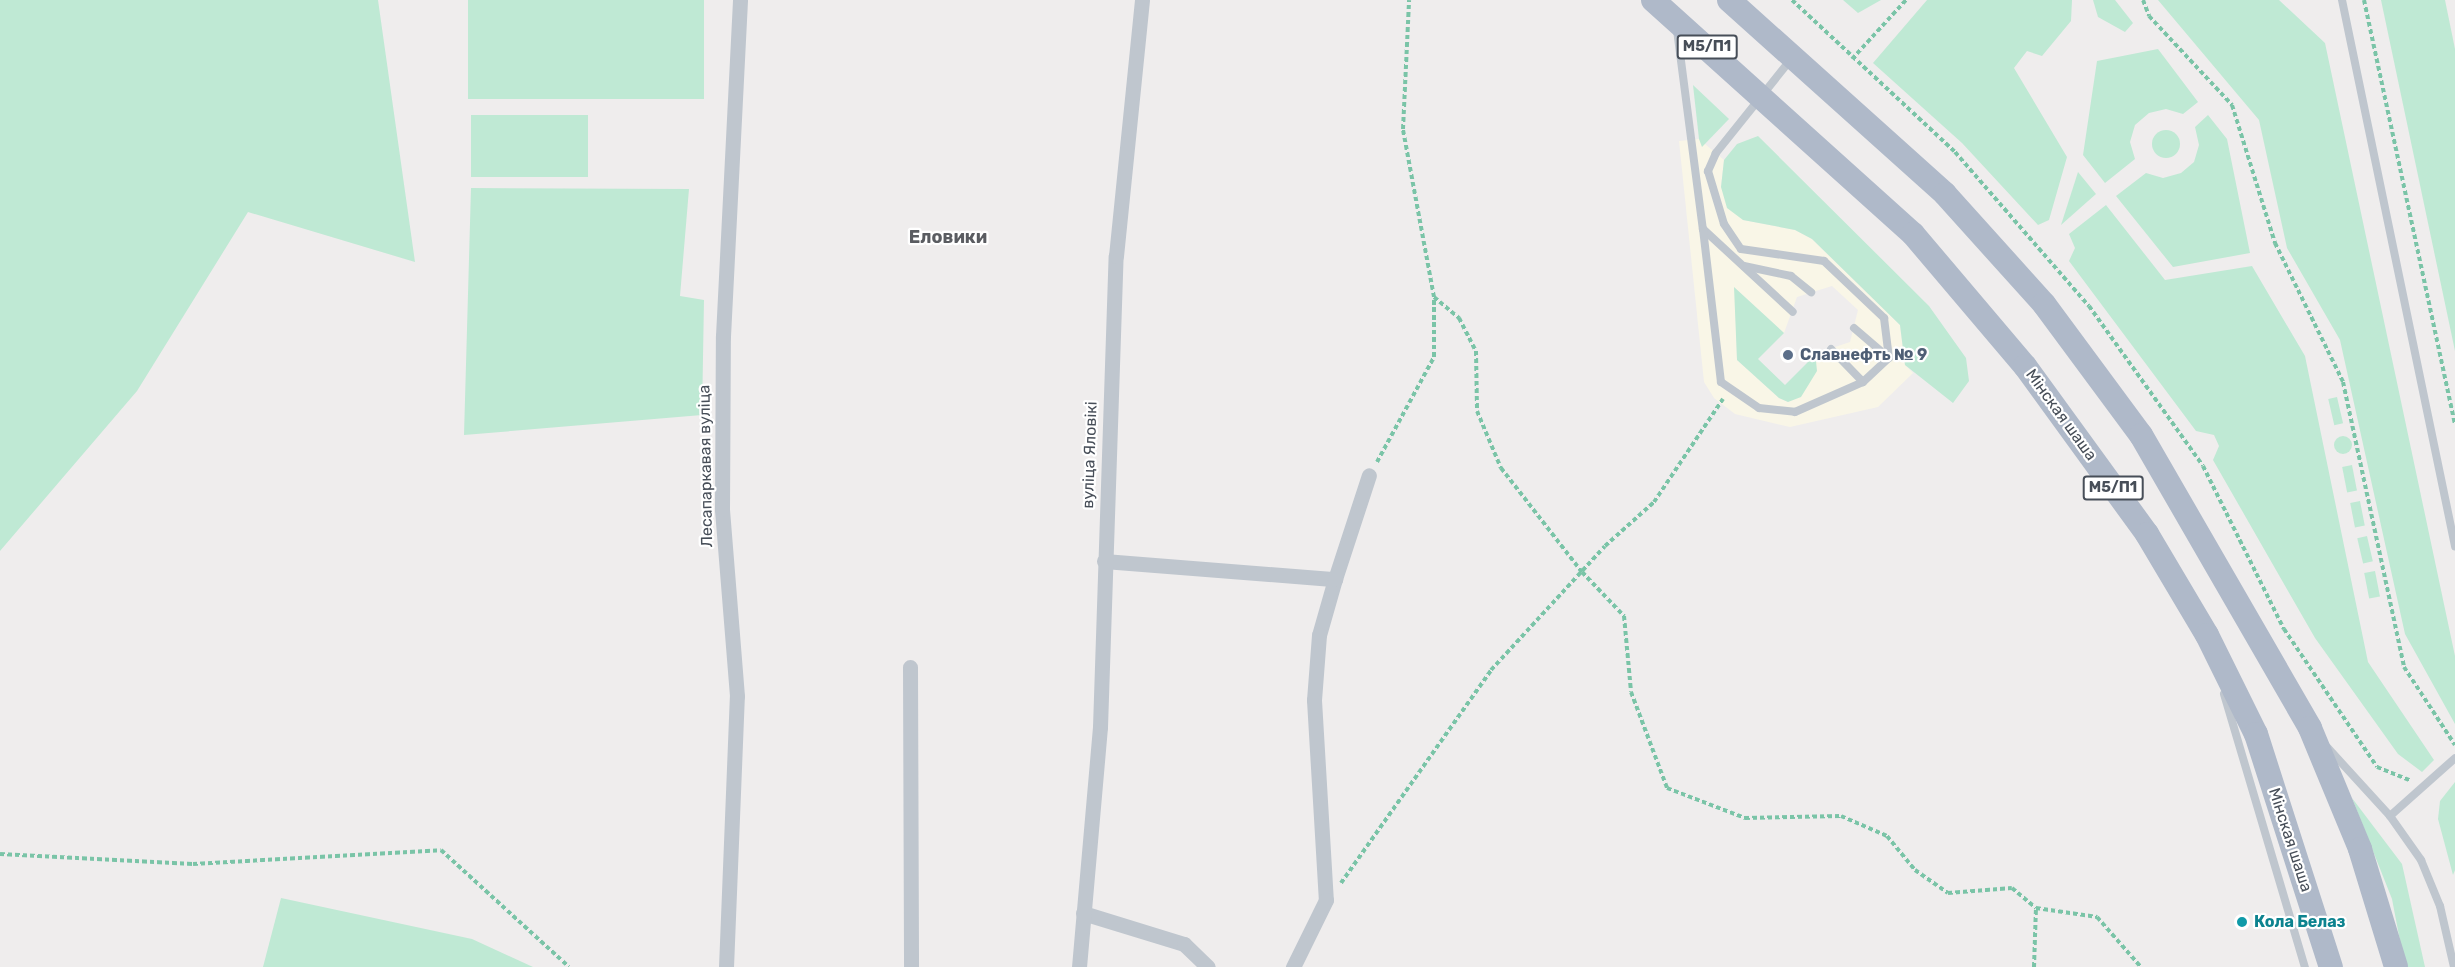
<!DOCTYPE html>
<meta charset="utf-8">
<style>
body{margin:0}
#map{position:relative;width:2455px;height:967px;overflow:hidden;background:#efeded;font-family:Rubik,sans-serif}
div>[style]{position:absolute}
.commercial>*{inset:0;background:#f9f6e7}
.green>*{inset:0;background:#bfe9d4;transform-origin:0 0}
.round{border-radius:50%}
.path>*{height:4px;margin-top:-2px;transform-origin:0;background:repeating-linear-gradient(90deg,#7ac4a7 0 4.5px,transparent 0 7.5px)}
.lane>*{height:8px;margin:-4px;padding:0 4px;transform-origin:4px;border-radius:4px;background:#bfc6ce}
.street>*{height:15px;margin:-7.5px;padding:0 7.5px;transform-origin:7.5px;border-radius:7.5px;background:#bfc6ce}
.primary>*{height:24px;margin:-12px;padding:0 12px;transform-origin:12px;border-radius:12px;background:#afb9c9}
.dots>*{width:16px;height:16px;translate:-50% -50%;box-sizing:border-box;border:3px solid #fff;border-radius:50%}
span{translate:-50% -50%;white-space:nowrap;text-align:center;line-height:1.15;-webkit-text-stroke:4.5px #fff;paint-order:stroke}
.shield-label span{padding:2px 4px;background:#fff;border:2px solid;border-radius:4px;-webkit-text-stroke-width:0}
.shield-label{font-size:15px;color:#474e58;font-weight:700}
.service-label{font-size:16px;color:#4e5e75;font-weight:700}
.left{translate:0 -50%;text-align:left}
.street-label{font-size:16px;color:#474e58}
.culture-label{font-size:16px;color:#0d838f;font-weight:700}
.neighbourhood-label{font-size:18px;color:#5a5c61;font-weight:700}
</style>
<div id="map">
<div class="commercial">
<i style="clip-path:polygon(evenodd,1699px 139px,1724px 160px,1721px 187px,1743px 220px,1795px 230px,1812px 239px,1900px 325px,1905px 365px,1913px 373px,1878px 407px,1790px 427px,1735px 414px,1714px 398px,1704px 382px,1679px 141px,1699px 139px,1832px 286px,1858px 310px,1850px 342px,1817px 353px,1788px 402px,1779px 398px,1737px 360px,1735px 288px,1784px 333px,1797px 297px,1832px 286px)"></i>
</div>
<div class="green">
<i style="clip-path:polygon(0 0,378px 0,415px 262px,248px 212px,137px 391px,0 551px)"></i>
<i style="left:468px;top:0;width:236px;height:99px"></i>
<i style="clip-path:polygon(1843px 0,1881px 0,1858px 13px)"></i>
<i style="clip-path:polygon(1927px 0,2072px 0,2071px 21px,2042px 56px,2027px 51px,2014px 68px,2067px 157px,2049px 220px,2038px 225px,1962px 143px,1873px 63px)"></i>
<i style="clip-path:polygon(2093px 0,2115px 0,2133px 23px,2125px 32px,2098px 17px)"></i>
<i style="clip-path:polygon(2158px 0,2279px 0,2325px 43px,2455px 656px,2455px 724px,2405px 634px,2340px 340px,2287px 248px,2259px 120px)"></i>
<i style="clip-path:polygon(2381px 0,2445px 0,2455px 49px,2455px 351px)"></i>
<i style="clip-path:polygon(2158px 49px,2198px 102px,2183px 114px,2166px 109px,2149px 113px,2135px 125px,2130px 142px,2135px 159px,2105px 183px,2083px 155px,2097px 61px)"></i>
<i style="clip-path:polygon(1693px 85px,1729px 119px,1702px 147px,1699px 139px)"></i>
<i style="left:471px;top:115px;width:117px;height:62px"></i>
<i style="clip-path:polygon(2208px 115px,2227px 139px,2250px 253px,2173px 267px,2116px 196px,2146px 173px,2163px 178px,2181px 173px,2194px 162px,2199px 145px,2195px 127px)"></i>
<i class="round" style="left:2152px;top:130px;width:28px;height:28px"></i>
<i style="clip-path:polygon(1758px 136px,1929px 306px,1966px 358px,1969px 381px,1953px 403px,1905px 365px,1900px 325px,1812px 239px,1795px 230px,1743px 220px,1727px 208px,1721px 187px,1724px 160px,1737px 144px)"></i>
<i style="clip-path:polygon(2078px 172px,2096px 194px,2061px 225px)"></i>
<i style="clip-path:polygon(471px 188px,689px 189px,680px 296px,704px 300px,702px 415px,464px 435px)"></i>
<i style="clip-path:polygon(2106px 205px,2165px 280px,2252px 266px,2305px 356px,2368px 662px,2434px 760px,2422px 772px,2398px 754px,2315px 638px,2213px 460px,2219px 446px,2214px 435px,2196px 431px,2069px 261px,2075px 248px,2069px 234px)"></i>
<i style="clip-path:polygon(1734px 287px,1784px 333px,1758px 359px,1785px 385px,1813px 357px,1816px 361px,1817px 371px,1801px 397px,1788px 402px,1779px 398px,1737px 360px)"></i>
<i style="left:2337px;top:397px;width:27px;height:9px;rotate:77deg"></i>
<i class="round" style="left:2334px;top:436px;width:18px;height:18px"></i>
<i style="left:2352px;top:465px;width:26px;height:10px;rotate:79deg"></i>
<i style="left:2360px;top:501px;width:25px;height:10px;rotate:79deg"></i>
<i style="left:2367px;top:536px;width:26px;height:10px;rotate:77deg"></i>
<i style="left:2375px;top:571px;width:26px;height:11px;rotate:79deg"></i>
<i style="clip-path:polygon(2455px 782px,2455px 870px,2453px 875px,2438px 819px,2440px 801px)"></i>
<i style="clip-path:polygon(2352px 798px,2402px 864px,2425px 967px,2405px 967px,2392px 899px)"></i>
<i style="clip-path:polygon(281px 898px,472px 939px,533px 967px,263px 967px)"></i>
</div>
<div class="path">
<i style="left:1792px;top:0;width:223px;rotate:43deg"></i>
<i style="left:1955px;top:152px;width:204px;rotate:49deg"></i>
<i style="left:2089px;top:306px;width:196px;rotate:54.5deg"></i>
<i style="left:2203px;top:466px;width:182px;rotate:63.6deg"></i>
<i style="left:2284px;top:629px;width:166px;rotate:56deg"></i>
<i style="left:2377px;top:767px;width:37px;rotate:22deg"></i>
<i style="left:2143px;top:0;width:17px;rotate:69deg"></i>
<i style="left:2149px;top:16px;width:122px;rotate:47deg"></i>
<i style="left:2232px;top:105px;width:145px;rotate:72.7deg"></i>
<i style="left:2275px;top:243px;width:155px;rotate:63.9deg"></i>
<i style="left:2343px;top:382px;width:291px;rotate:77.9deg"></i>
<i style="left:2404px;top:667px;width:93px;rotate:56.8deg"></i>
<i style="left:2364px;top:0;width:434px;rotate:77.9deg"></i>
<i style="left:1852px;top:59px;width:80px;rotate:-47.5deg"></i>
<i style="left:1434px;top:297px;width:33px;rotate:40deg"></i>
<i style="left:1459px;top:318px;width:37px;rotate:63deg"></i>
<i style="left:1476px;top:351px;width:60px;rotate:89deg"></i>
<i style="left:1477px;top:411px;width:62px;rotate:67.2deg"></i>
<i style="left:1501px;top:468px;width:132px;rotate:52.1deg"></i>
<i style="left:1582px;top:572px;width:61px;rotate:46.3deg"></i>
<i style="left:1624px;top:616px;width:76px;rotate:84.7deg"></i>
<i style="left:1631px;top:692px;width:103px;rotate:69.4deg"></i>
<i style="left:1667px;top:788px;width:84px;rotate:21deg"></i>
<i style="left:1745px;top:818px;width:96px;rotate:-1.2deg"></i>
<i style="left:1841px;top:816px;width:50px;rotate:23.5deg"></i>
<i style="left:1887px;top:836px;width:44px;rotate:50.5deg"></i>
<i style="left:1915px;top:870px;width:40px;rotate:34.9deg"></i>
<i style="left:1948px;top:893px;width:64px;rotate:-4.5deg"></i>
<i style="left:2012px;top:888px;width:31px;rotate:40deg"></i>
<i style="left:2036px;top:908px;width:62px;rotate:8.4deg"></i>
<i style="left:2097px;top:917px;width:67px;rotate:48.7deg"></i>
<i style="left:1377px;top:462px;width:119px;rotate:-61.5deg"></i>
<i style="left:1434px;top:357px;width:60px;rotate:-90deg"></i>
<i style="left:1434px;top:297px;width:171px;rotate:-100.5deg"></i>
<i style="left:1403px;top:129px;width:129px;rotate:-87.3deg"></i>
<i style="left:0;top:854px;width:193px;rotate:3deg"></i>
<i style="left:193px;top:864px;width:248px;rotate:-3.2deg"></i>
<i style="left:441px;top:850px;width:173px;rotate:42.4deg"></i>
<i style="left:1341px;top:883px;width:261px;rotate:-54.8deg"></i>
<i style="left:1491px;top:670px;width:168px;rotate:-47.4deg"></i>
<i style="left:1605px;top:546px;width:66px;rotate:-41.9deg"></i>
<i style="left:1654px;top:502px;width:124px;rotate:-56.2deg"></i>
<i style="left:2034px;top:967px;width:59px;rotate:-88.1deg"></i>
</div>
<div class="lane">
<i style="left:2342px;top:0;width:558px;rotate:78.31deg"></i>
<i style="left:1677px;top:30px;width:201px;rotate:82.6deg"></i>
<i style="left:1703px;top:229px;width:122px;rotate:42.7deg"></i>
<i style="left:1792px;top:58px;width:122px;rotate:128.7deg"></i>
<i style="left:1716px;top:153px;width:20px;rotate:114deg"></i>
<i style="left:1708px;top:171px;width:55px;rotate:73.2deg"></i>
<i style="left:1724px;top:224px;width:30px;rotate:56deg"></i>
<i style="left:1741px;top:249px;width:84px;rotate:8.2deg"></i>
<i style="left:1824px;top:261px;width:83px;rotate:43.5deg"></i>
<i style="left:1884px;top:318px;width:40px;rotate:82.9deg"></i>
<i style="left:1703px;top:229px;width:154px;rotate:83.3deg"></i>
<i style="left:1721px;top:382px;width:46px;rotate:34.4deg"></i>
<i style="left:1759px;top:408px;width:36px;rotate:6deg"></i>
<i style="left:1795px;top:412px;width:74px;rotate:-23.8deg"></i>
<i style="left:1744px;top:266px;width:48px;rotate:12deg"></i>
<i style="left:1791px;top:276px;width:26px;rotate:39deg"></i>
<i style="left:1854px;top:328px;width:46px;rotate:40.6deg"></i>
<i style="left:1831px;top:349px;width:46px;rotate:45.9deg"></i>
<i style="left:1863px;top:382px;width:35px;rotate:-43deg"></i>
<i style="left:2224px;top:694px;width:285px;rotate:73.5deg"></i>
<i style="left:2327px;top:747px;width:93px;rotate:47.6deg"></i>
<i style="left:2390px;top:816px;width:54px;rotate:54.8deg"></i>
<i style="left:2421px;top:860px;width:50px;rotate:67.6deg"></i>
<i style="left:2440px;top:906px;width:63px;rotate:77.1deg"></i>
<i style="left:2390px;top:816px;width:87px;rotate:-41.7deg"></i>
</div>
<div class="street">
<i style="left:1104px;top:561px;width:232px;rotate:4.5deg"></i>
<i style="left:1335px;top:579px;width:58px;rotate:105.9deg"></i>
<i style="left:1319px;top:635px;width:65px;rotate:94.4deg"></i>
<i style="left:1314px;top:700px;width:200px;rotate:86.6deg"></i>
<i style="left:1326px;top:900px;width:75px;rotate:116.2deg"></i>
<i style="left:1335px;top:579px;width:109px;rotate:-71.9deg"></i>
<i style="left:910px;top:667px;width:300px;rotate:89.8deg"></i>
<i style="left:1083px;top:913px;width:106px;rotate:17.1deg"></i>
<i style="left:1184px;top:944px;width:33px;rotate:44deg"></i>
<i style="left:726px;top:967px;width:271px;rotate:-87.7deg"></i>
<i style="left:737px;top:696px;width:188px;rotate:-94.6deg"></i>
<i style="left:722px;top:509px;width:173px;rotate:-89.7deg"></i>
<i style="left:723px;top:336px;width:336px;rotate:-87.1deg"></i>
<i style="left:1079px;top:967px;width:241px;rotate:-85deg"></i>
<i style="left:1100px;top:727px;width:471px;rotate:-88.1deg"></i>
<i style="left:1116px;top:256px;width:257px;rotate:-84.2deg"></i>
</div>
<div class="primary">
<i style="left:1653px;top:0;width:350px;rotate:42deg"></i>
<i style="left:1913px;top:234px;width:173px;rotate:49.7deg"></i>
<i style="left:2025px;top:366px;width:208px;rotate:54deg"></i>
<i style="left:2147px;top:534px;width:117px;rotate:59.3deg"></i>
<i style="left:2207px;top:635px;width:110px;rotate:63.7deg"></i>
<i style="left:2256px;top:734px;width:245px;rotate:72.2deg"></i>
<i style="left:1729px;top:0;width:290px;rotate:41.9deg"></i>
<i style="left:1945px;top:194px;width:148px;rotate:48deg"></i>
<i style="left:2044px;top:304px;width:163px;rotate:53.5deg"></i>
<i style="left:2141px;top:435px;width:338px;rotate:60deg"></i>
<i style="left:2310px;top:728px;width:131px;rotate:67.5deg"></i>
<i style="left:2360px;top:849px;width:123px;rotate:73deg"></i>
</div>
<div class="dots">
<i style="left:1788px;top:355px;background:#5c6f8a"></i>
<i style="left:2242px;top:922px;background:#0f9aa8"></i>
</div>
<div class="shield-label">
<span style="left:1707px;top:47px">М5/П1</span>
<span style="left:2113px;top:488px">М5/П1</span>
</div>
<div class="service-label">
<span class="left" style="left:1800px;top:355px">Славнефть № 9</span>
</div>
<div class="street-label">
<span style="left:2061px;top:415px;rotate:54deg">Мінская шаша</span>
<span style="left:1090px;top:455px;rotate:-88deg">вуліца Яловікі</span>
<span style="left:706px;top:466px;rotate:-91deg">Лесапаркавая вуліца</span>
<span style="left:2290px;top:840px;rotate:72deg">Мінская шаша</span>
</div>
<div class="culture-label">
<span class="left" style="left:2254px;top:922px">Кола Белаз</span>
</div>
<div class="neighbourhood-label">
<span style="left:948px;top:237px">Еловики</span>
</div>
</div>
